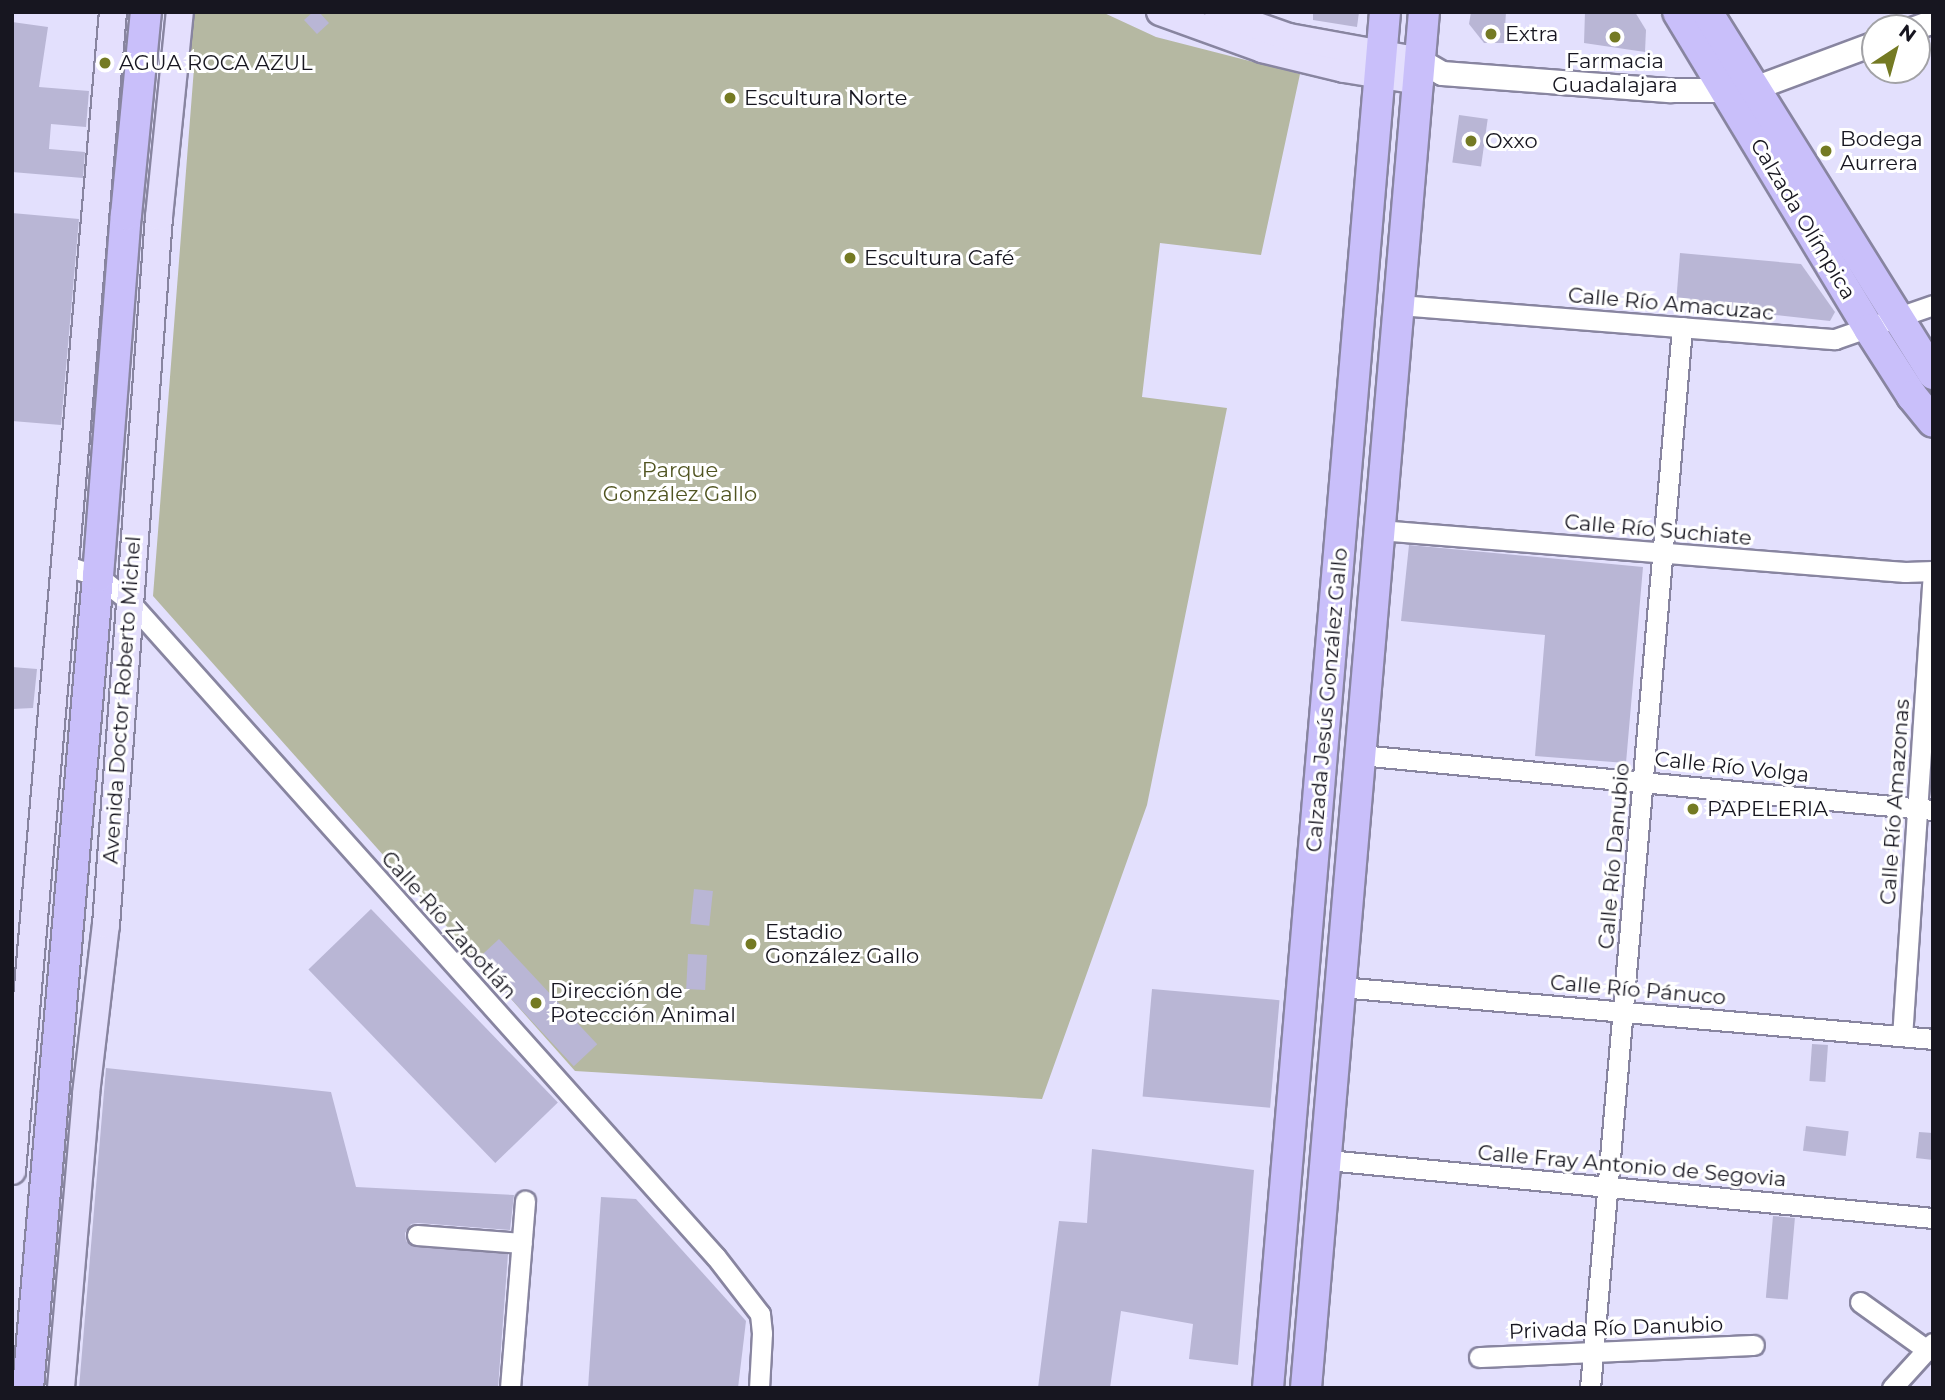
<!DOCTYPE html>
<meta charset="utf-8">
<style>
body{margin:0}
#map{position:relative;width:1945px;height:1400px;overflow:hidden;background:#e3e0fd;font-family:Montserrat,sans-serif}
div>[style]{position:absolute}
.green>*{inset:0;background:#b5b8a2}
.building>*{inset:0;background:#b9b6d5;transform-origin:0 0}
.roads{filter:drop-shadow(2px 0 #8885a0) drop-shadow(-2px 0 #8885a0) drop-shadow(0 2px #8885a0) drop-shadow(0 -2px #8885a0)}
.minor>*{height:19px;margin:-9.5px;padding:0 9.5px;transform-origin:9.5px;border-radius:9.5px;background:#fff}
.tertiary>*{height:23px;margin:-11.5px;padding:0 11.5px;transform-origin:11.5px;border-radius:11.5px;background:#fff}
.secondary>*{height:26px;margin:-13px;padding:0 13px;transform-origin:13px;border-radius:13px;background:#e4dffd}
.primary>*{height:30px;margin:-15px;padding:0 15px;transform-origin:15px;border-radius:15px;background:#c9bffa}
.dots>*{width:19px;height:19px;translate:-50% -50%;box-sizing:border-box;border:4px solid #fff;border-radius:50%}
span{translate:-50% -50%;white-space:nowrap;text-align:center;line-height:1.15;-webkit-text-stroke:6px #fff;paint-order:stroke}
.poi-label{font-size:21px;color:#171620}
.left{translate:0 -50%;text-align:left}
.street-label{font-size:21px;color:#171620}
.park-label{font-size:21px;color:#515522}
.frame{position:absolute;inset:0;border:14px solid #171620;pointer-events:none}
.north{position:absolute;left:1861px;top:14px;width:70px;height:70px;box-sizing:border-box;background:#fff;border:2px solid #a2a2a6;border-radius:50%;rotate:36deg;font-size:19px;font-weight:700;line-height:28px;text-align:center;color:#171620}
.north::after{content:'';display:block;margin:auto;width:24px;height:32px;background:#747a23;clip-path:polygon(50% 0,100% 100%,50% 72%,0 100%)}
</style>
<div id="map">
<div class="green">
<i style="clip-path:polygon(192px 12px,1102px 12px,1156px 37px,1300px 74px,1261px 255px,1160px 243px,1142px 397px,1227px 408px,1147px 805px,1042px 1099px,575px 1071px,153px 596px,194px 68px,186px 74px)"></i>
</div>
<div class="building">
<i style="clip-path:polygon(313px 12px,319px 12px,329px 23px,317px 34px,304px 20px)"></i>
<i style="clip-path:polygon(1313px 12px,1359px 12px,1357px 27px,1313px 20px)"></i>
<i style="clip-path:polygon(1471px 12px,1506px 12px,1504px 43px,1484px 43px,1469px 24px)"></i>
<i style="clip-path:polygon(1585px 12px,1635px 12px,1646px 30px,1645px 52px,1584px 43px)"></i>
<i style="clip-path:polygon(12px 22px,48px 27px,39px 87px,89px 91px,86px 127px,51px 124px,49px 149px,85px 152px,83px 178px,12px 172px)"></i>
<i style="left:1459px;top:115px;width:29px;height:48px;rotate:8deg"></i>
<i style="clip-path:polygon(12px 213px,79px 219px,61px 425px,12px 421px)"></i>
<i style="clip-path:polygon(1680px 253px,1801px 264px,1835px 312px,1830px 321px,1676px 304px)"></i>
<i style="clip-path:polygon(1409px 545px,1643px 567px,1626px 763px,1535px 756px,1545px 635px,1401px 621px)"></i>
<i style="clip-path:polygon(12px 667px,37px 669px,33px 708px,12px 709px)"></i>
<i style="left:694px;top:889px;width:19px;height:35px;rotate:6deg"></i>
<i style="left:371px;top:909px;width:269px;height:87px;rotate:46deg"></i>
<i style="left:499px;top:939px;width:144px;height:32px;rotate:47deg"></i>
<i style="left:688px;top:954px;width:19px;height:35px;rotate:3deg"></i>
<i style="left:1152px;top:989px;width:128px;height:108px;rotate:5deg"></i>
<i style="left:1812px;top:1044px;width:16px;height:37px;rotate:4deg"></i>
<i style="clip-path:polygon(106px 1068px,331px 1092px,356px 1187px,514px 1195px,510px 1230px,418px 1223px,411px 1224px,405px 1233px,406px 1241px,416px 1247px,508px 1254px,498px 1388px,79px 1388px)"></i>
<i style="left:1806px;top:1126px;width:43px;height:25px;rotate:7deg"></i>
<i style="clip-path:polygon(1919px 1132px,1933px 1133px,1933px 1160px,1916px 1158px)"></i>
<i style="clip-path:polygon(1092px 1149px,1254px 1170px,1238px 1365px,1189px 1359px,1193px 1324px,1121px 1311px,1110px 1388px,1038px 1388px,1059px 1221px,1087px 1223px)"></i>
<i style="clip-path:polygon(601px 1197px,636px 1199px,746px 1321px,738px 1388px,588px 1388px)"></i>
<i style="left:1773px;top:1216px;width:22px;height:82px;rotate:5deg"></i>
</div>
<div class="roads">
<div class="minor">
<i style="left:1399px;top:305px;width:437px;rotate:4.5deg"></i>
<i style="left:1835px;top:339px;width:104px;rotate:-19.1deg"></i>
<i style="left:1379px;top:530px;width:528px;rotate:4.57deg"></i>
<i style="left:1905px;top:572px;width:28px;rotate:-2deg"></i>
<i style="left:1933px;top:571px;width:466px;rotate:93.8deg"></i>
<i style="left:64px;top:565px;width:36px;rotate:18deg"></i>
<i style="left:98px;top:576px;width:40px;rotate:39deg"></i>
<i style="left:129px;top:601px;width:880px;rotate:48.18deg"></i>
<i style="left:716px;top:1257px;width:72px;rotate:52.3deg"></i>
<i style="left:760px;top:1314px;width:19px;rotate:84deg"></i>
<i style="left:762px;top:1333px;width:55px;rotate:93.1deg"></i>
<i style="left:1360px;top:755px;width:576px;rotate:5.48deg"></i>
<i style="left:1340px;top:987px;width:595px;rotate:5.01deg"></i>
<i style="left:1327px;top:1160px;width:609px;rotate:5.47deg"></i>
<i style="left:417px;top:1235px;width:105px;rotate:4.4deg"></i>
<i style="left:1860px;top:1302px;width:82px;rotate:35.6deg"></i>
<i style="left:1479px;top:1357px;width:275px;rotate:-2.5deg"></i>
<i style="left:510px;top:1388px;width:188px;rotate:-85.4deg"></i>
<i style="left:1590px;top:1388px;width:1065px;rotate:-85.04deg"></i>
<i style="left:1892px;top:1388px;width:61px;rotate:-47.7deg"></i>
</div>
<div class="tertiary">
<i style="left:1914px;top:28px;width:20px;rotate:-20deg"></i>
<i style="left:1421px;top:61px;width:24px;rotate:30deg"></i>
<i style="left:1442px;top:73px;width:229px;rotate:4.3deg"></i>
<i style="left:1670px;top:90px;width:56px"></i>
<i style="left:1726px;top:90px;width:28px;rotate:-4deg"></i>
<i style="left:1754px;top:88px;width:129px;rotate:-20.4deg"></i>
</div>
<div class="secondary">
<i style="left:1160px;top:12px;width:109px;rotate:19.9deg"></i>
<i style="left:1262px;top:49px;width:84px;rotate:13.7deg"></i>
<i style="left:1344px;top:69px;width:77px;rotate:9deg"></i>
<i style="left:1218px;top:12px;width:75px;rotate:19.4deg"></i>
<i style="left:1289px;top:37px;width:134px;rotate:10.3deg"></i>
<i style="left:12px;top:1171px;width:1163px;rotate:-85.02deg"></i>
<i style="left:61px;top:1388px;width:295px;rotate:-85.1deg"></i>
<i style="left:86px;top:1094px;width:170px;rotate:-83.3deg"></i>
<i style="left:106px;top:925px;width:710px;rotate:-85.72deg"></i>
<i style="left:159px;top:217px;width:206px;rotate:-84.2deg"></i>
</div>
<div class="primary">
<i style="left:1678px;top:12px;width:370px;rotate:58.9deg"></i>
<i style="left:1869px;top:329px;width:80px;rotate:57.3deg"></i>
<i style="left:1912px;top:396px;width:33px;rotate:51deg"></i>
<i style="left:1707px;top:12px;width:427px;rotate:58deg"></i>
<i style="left:28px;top:1388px;width:815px;rotate:-85.07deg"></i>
<i style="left:98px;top:576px;width:362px;rotate:-85.6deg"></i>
<i style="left:126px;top:215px;width:204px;rotate:-84.4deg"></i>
<i style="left:1268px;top:1388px;width:1381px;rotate:-85.14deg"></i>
<i style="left:1306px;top:1388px;width:1381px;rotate:-85.1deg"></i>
</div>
</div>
<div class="dots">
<i style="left:1491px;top:34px;background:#747a23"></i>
<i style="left:1615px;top:37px;background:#747a23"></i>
<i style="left:105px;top:63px;background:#747a23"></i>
<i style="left:730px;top:98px;background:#747a23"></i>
<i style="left:1471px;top:141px;background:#747a23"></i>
<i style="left:1826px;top:151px;background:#747a23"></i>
<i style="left:850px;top:258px;background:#747a23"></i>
<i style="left:1693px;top:809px;background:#747a23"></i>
<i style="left:751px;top:944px;background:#747a23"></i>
<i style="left:536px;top:1003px;background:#747a23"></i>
</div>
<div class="poi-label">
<span class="left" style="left:1505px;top:34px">Extra</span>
<span style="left:1615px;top:73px">Farmacia<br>Guadalajara</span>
<span class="left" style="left:119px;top:63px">AGUA ROCA AZUL</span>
<span class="left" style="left:744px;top:98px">Escultura Norte</span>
<span class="left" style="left:1840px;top:151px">Bodega<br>Aurrera</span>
<span class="left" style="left:1485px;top:141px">Oxxo</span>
<span class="left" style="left:864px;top:258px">Escultura Café</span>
<span class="left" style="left:1707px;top:809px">PAPELERIA</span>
<span class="left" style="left:765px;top:944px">Estadio<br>González Gallo</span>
<span class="left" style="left:550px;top:1003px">Dirección de<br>Potección Animal</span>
</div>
<div class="street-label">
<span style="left:1803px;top:219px;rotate:59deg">Calzada Olímpica</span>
<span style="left:1671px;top:304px;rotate:5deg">Calle Río Amacuzac</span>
<span style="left:1658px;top:530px;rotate:5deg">Calle Río Suchiate</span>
<span style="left:122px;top:700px;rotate:-86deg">Avenida Doctor Roberto Michel</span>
<span style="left:1327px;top:700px;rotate:-85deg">Calzada Jesús González Gallo</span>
<span style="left:1732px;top:767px;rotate:6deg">Calle Río Volga</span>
<span style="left:1895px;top:802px;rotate:-86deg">Calle Río Amazonas</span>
<span style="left:1614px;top:856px;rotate:-85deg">Calle Río Danubio</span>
<span style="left:449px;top:925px;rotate:48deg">Calle Río Zapotlán</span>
<span style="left:1638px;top:990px;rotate:5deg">Calle Río Pánuco</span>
<span style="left:1632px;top:1166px;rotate:5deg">Calle Fray Antonio de Segovia</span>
<span style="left:1616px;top:1328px;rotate:-2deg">Privada Río Danubio</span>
</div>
<div class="park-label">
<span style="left:680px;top:482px">Parque<br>González Gallo</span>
</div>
<div class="frame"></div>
<div class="north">N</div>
</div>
